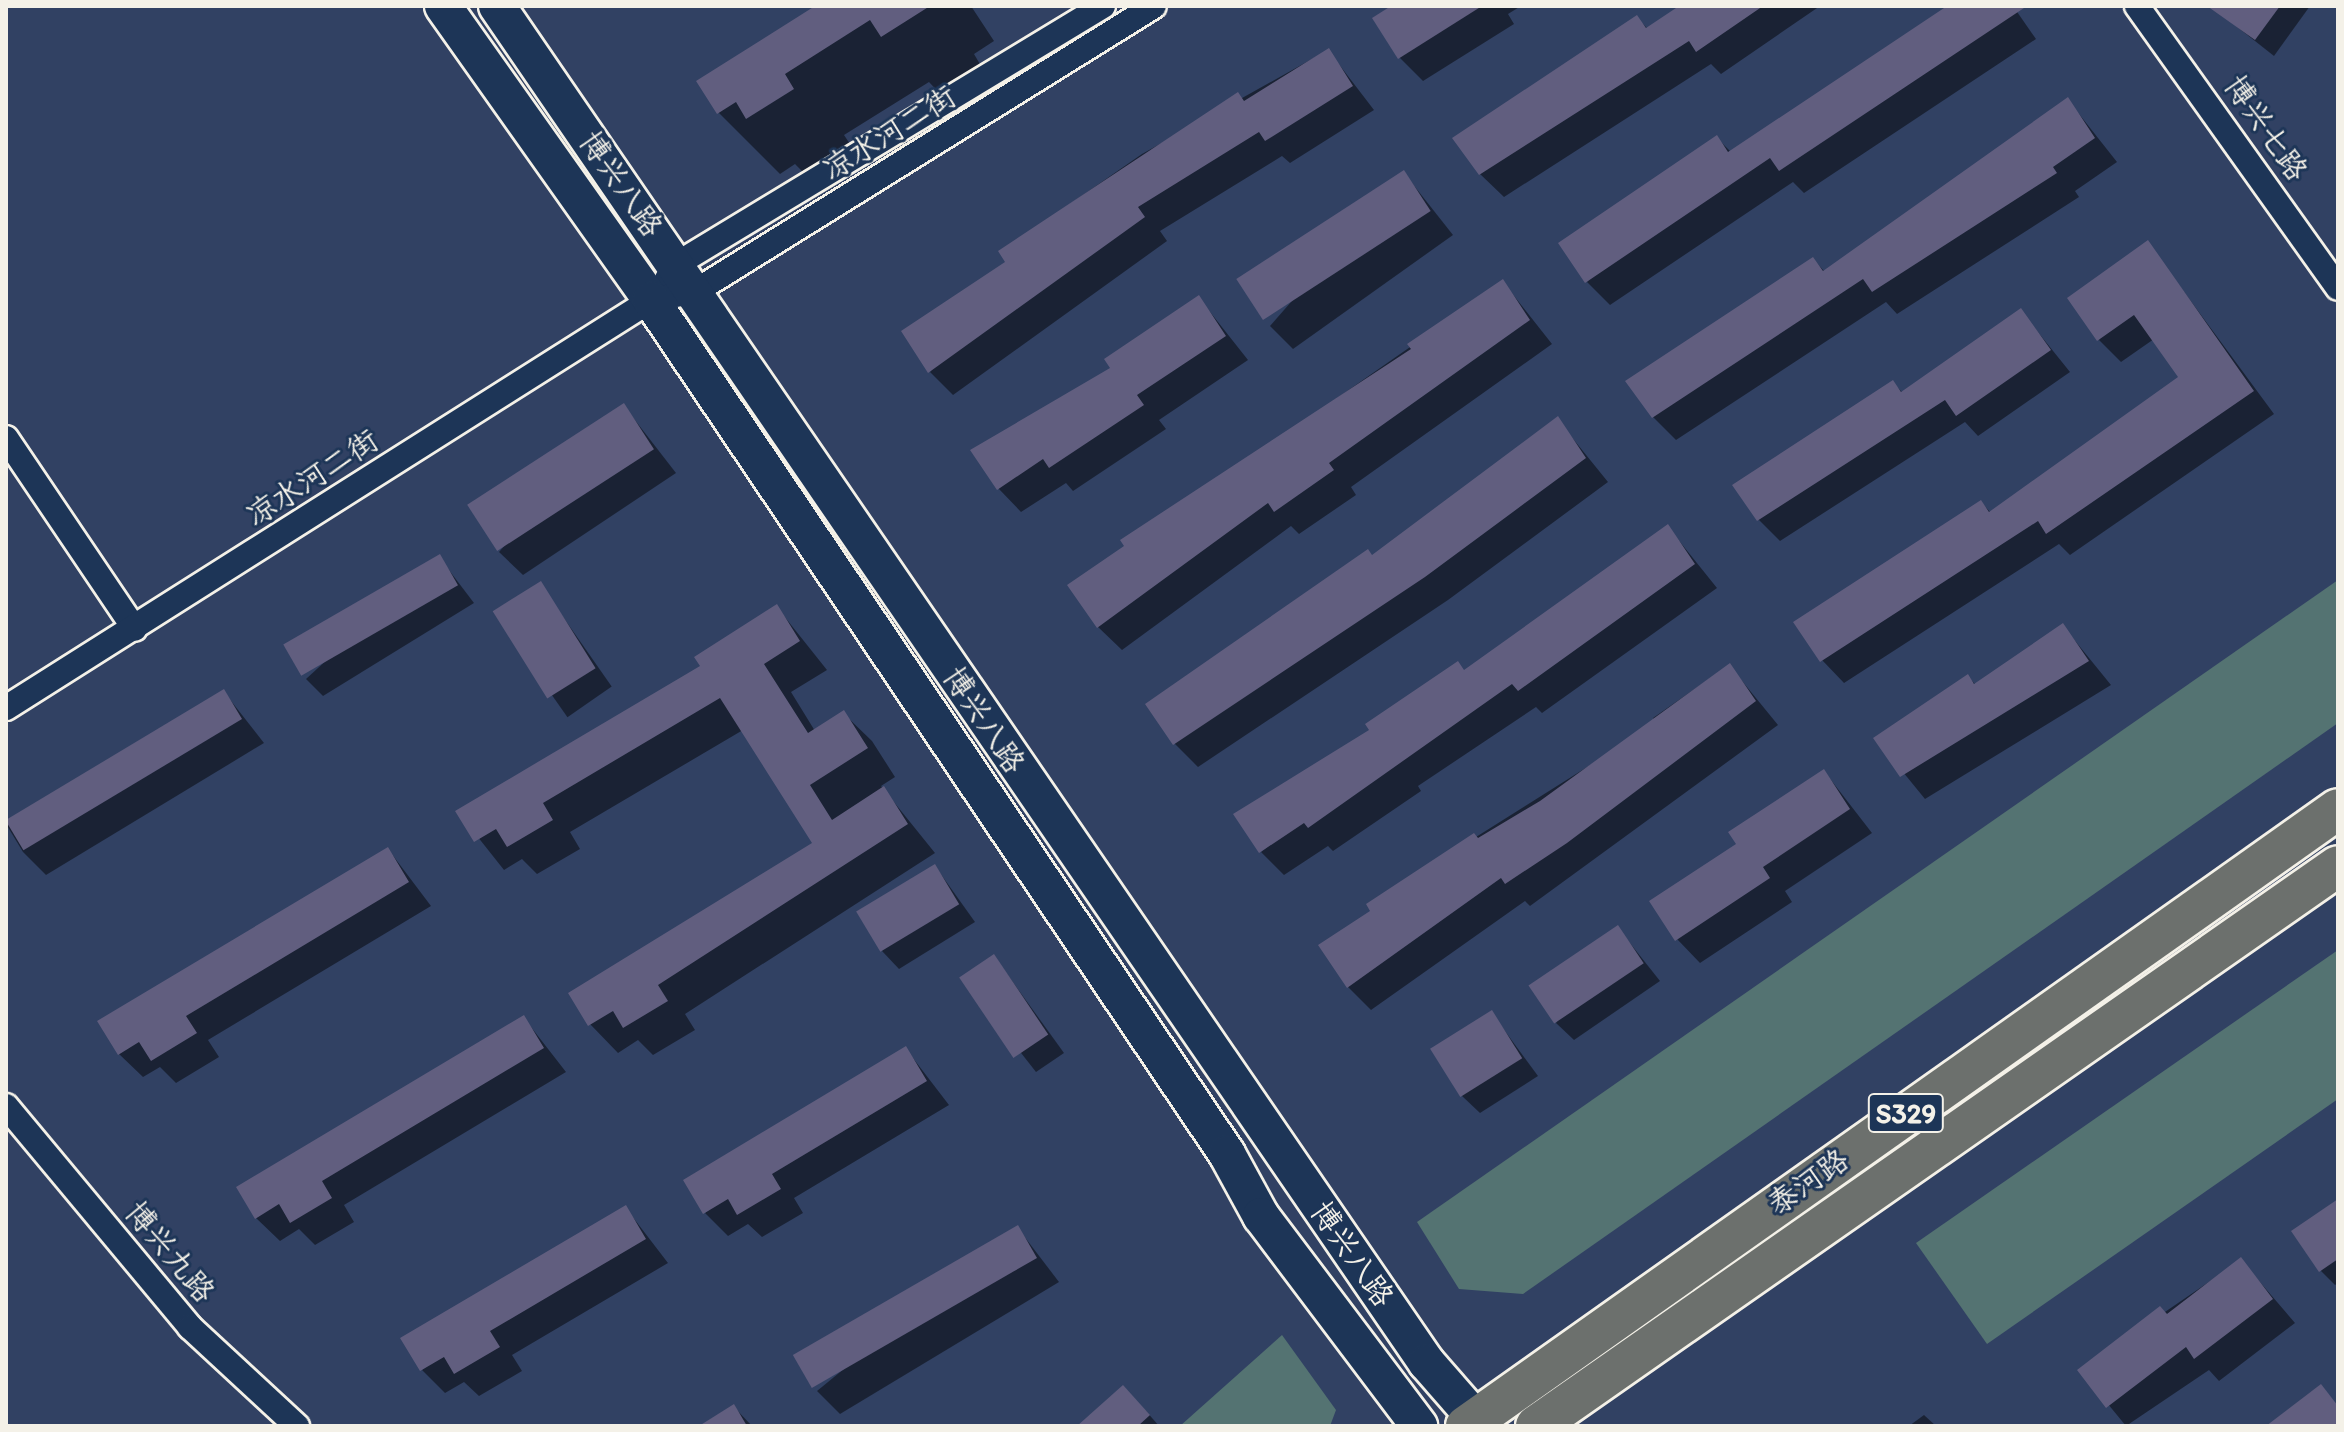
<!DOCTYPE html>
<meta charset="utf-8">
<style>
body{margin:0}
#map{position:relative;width:2344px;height:1432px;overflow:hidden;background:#314163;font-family:Itim,"LXGW WenKai TC",sans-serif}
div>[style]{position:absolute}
.green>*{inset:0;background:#547372}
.shadow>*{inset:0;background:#0007;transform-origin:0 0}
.building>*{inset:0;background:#615e7f;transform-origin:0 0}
.roads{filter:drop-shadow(2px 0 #f4f1e8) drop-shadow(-2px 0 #f4f1e8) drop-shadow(0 2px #f4f1e8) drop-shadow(0 -2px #f4f1e8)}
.street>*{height:24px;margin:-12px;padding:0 12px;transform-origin:12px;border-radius:12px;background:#1d3557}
.secondary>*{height:36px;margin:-18px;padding:0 18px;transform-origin:18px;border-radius:18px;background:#1d3557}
.primary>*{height:40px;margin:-20px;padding:0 20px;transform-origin:20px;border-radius:20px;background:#6c706d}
span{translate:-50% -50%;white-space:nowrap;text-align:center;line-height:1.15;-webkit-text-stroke:6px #1d3557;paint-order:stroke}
.shield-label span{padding:2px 6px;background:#1d3557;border:2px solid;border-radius:6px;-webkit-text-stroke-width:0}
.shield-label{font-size:28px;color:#f4f1e8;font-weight:700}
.street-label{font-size:30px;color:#f4f1e8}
.frame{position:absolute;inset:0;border:8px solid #f4f1e8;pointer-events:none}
</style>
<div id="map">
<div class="green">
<i style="clip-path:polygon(2338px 580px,2338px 723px,1523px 1294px,1459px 1289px,1417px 1222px)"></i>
<i style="clip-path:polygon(2338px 950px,2338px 1099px,1987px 1344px,1916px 1243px)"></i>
<i style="clip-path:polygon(1282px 1335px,1336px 1410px,1330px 1426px,1180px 1426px)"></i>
</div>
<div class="shadow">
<i style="clip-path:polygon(819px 6px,971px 6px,994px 41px,974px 54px,984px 71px,943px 97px,929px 82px,844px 135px,854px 150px,809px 178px,795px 164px,780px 174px,719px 113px,699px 82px)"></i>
<i style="clip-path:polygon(1395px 6px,1521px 6px,1508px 14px,1514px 24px,1423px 81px,1399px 57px)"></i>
<i style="clip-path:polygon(1683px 6px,1820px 6px,1721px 74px,1711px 64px,1504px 197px,1480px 174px,1637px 18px,1648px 29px)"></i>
<i style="clip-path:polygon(1951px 6px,2013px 6px,2036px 39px,1804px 193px,1793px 182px,1610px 305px,1587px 282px,1717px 138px,1732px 153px)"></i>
<i style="clip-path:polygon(2229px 6px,2310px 6px,2274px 56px,2222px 15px)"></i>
<i style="clip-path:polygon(1328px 50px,1374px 110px,1290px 163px,1282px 156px,1160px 231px,1167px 241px,953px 395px,930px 372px,1008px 262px,1001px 252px,1142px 154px)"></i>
<i style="clip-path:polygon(2068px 100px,2117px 162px,2075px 191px,2079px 197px,1897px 314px,1886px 302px,1676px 440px,1653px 417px,1813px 259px,1825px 272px)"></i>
<i style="clip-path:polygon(1404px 173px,1453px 235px,1293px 349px,1270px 326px)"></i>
<i style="clip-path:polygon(2148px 243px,2274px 414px,2070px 555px,2059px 544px,1844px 683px,1822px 660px,1981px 502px,1991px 513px,2181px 377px,2154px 339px,2121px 362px,2099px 340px)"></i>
<i style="clip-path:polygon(1503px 282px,1552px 344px,1351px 487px,1356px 495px,1299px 534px,1291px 526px,1122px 650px,1098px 627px,1070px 585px)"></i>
<i style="clip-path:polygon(1199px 298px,1248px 360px,1159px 420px,1166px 429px,1073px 491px,1066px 483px,1021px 512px,998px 488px,1113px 368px)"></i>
<i style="clip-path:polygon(2021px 311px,2070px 372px,1978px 436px,1965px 422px,1780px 541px,1759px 520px,1735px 485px,1893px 383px,1903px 393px)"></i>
<i style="clip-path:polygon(624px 406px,676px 473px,523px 575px,499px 552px)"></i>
<i style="clip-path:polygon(1557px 419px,1608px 482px,1448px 600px,1198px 767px,1175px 744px,1148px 704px,1372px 557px)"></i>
<i style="clip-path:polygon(1668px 527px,1717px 588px,1542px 713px,1536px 707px,1418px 786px,1421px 791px,1333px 851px,1328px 846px,1284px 875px,1261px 852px)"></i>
<i style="clip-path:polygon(439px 557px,474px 603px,323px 696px,306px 679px)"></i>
<i style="left:540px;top:584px;width:125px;height:54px;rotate:55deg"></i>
<i style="clip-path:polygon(776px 606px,827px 670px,791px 692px,815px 731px,843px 713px,872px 741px,895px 777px,881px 786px,935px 853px,685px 1014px,695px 1030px,653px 1055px,638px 1040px,618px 1053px,590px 1024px,815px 844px,743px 730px,570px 832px,580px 849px,537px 874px,522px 859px,504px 870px,458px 812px,703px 666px)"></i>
<i style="clip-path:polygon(2063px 626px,2111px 685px,1925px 799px,1876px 739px,1967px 676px,1976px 685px)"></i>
<i style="clip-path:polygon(1729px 665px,1778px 725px,1530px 906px,1525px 901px,1371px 1010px,1348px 987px,1372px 912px,1368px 905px,1657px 723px,1653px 718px)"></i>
<i style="clip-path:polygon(224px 692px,264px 743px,46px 875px,23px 852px,6px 824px)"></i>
<i style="clip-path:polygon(1824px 771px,1872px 833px,1785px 891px,1792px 902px,1700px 963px,1677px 939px,1738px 845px)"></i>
<i style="clip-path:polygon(388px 849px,431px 906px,208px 1040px,219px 1057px,176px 1083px,160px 1067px,143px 1077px,119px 1054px)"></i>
<i style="clip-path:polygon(935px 866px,975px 922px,899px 969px,882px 951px)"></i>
<i style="clip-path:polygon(1618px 928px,1660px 981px,1574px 1040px,1556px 1023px)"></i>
<i style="clip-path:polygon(994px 956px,1064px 1053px,1036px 1072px,962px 978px)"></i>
<i style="clip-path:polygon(1491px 1012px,1538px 1076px,1480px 1113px,1462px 1096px)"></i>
<i style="clip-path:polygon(524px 1018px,566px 1072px,344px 1205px,354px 1222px,315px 1245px,299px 1229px,280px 1241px,256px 1218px)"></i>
<i style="clip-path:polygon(906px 1049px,949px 1105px,794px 1198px,803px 1213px,762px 1237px,748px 1224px,728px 1236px,705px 1213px)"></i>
<i style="clip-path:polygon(2338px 1202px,2338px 1283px,2335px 1285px,2321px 1271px)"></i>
<i style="clip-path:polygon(625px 1207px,668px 1263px,512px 1355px,522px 1371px,479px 1396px,464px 1382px,445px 1393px,422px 1370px)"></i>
<i style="clip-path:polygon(1017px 1227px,1059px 1282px,840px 1414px,817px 1391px)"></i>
<i style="clip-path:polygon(2241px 1260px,2295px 1323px,2219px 1381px,2209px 1370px,2126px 1426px,2080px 1370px)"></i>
<i style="clip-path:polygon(734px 1407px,752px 1426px,703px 1426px)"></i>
<i style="clip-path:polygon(1146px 1411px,1159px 1426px,1080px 1426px)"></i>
<i style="clip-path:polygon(1924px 1415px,1936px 1426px,1909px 1426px)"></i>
</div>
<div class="building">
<i style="clip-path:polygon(815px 6px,930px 6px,881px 37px,870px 20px,785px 74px,794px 89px,746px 119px,736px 102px,717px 114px,696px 81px)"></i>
<i style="clip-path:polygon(1391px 6px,1482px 6px,1398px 59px,1372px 18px)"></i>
<i style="clip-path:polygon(1679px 6px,1763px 6px,1696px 52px,1689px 41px,1479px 175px,1452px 138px,1637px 15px,1646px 28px)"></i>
<i style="clip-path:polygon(1947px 6px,2027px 6px,1779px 171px,1770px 158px,1585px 283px,1558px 243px,1717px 135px,1728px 152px)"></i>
<i style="clip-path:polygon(2207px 6px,2280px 6px,2255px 40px)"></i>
<i style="clip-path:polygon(1329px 48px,1353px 86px,1265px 141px,1259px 132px,1138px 207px,1145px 217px,928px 373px,901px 331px,1005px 262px,998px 251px,1238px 92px,1244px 101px)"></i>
<i style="clip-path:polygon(2068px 97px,2095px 138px,2053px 167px,2057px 173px,1872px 292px,1863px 279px,1652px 418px,1625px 381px,1813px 257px,1823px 271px)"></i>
<i style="left:1404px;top:170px;width:49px;height:200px;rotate:57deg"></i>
<i style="clip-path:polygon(2148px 240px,2254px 391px,2046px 534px,2038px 521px,1820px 662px,1793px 622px,1981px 500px,1989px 512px,2178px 377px,2134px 315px,2097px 341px,2067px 298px)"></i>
<i style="clip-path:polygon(1503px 279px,1530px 320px,1329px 463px,1334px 470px,1274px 512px,1268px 503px,1097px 628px,1067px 585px,1124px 546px,1120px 540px,1411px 349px,1407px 344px)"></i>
<i style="clip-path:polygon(1199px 295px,1226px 336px,1137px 395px,1144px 405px,1049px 468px,1043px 459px,997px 490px,970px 450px,1110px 368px,1104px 359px)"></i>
<i style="clip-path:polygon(2021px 308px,2051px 350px,1956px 416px,1945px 400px,1757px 521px,1732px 485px,1893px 380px,1901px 392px)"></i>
<i style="left:624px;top:403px;width:55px;height:187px;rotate:57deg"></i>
<i style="clip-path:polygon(1558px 416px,1586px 458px,1425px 577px,1173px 745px,1145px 704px,1368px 549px,1372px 555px)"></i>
<i style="clip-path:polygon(1668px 524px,1695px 564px,1518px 691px,1512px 684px,1308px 828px,1304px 823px,1259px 853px,1233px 814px,1369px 730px,1365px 724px,1458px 661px,1464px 670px)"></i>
<i style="left:440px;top:554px;width:36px;height:181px;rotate:60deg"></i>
<i style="left:541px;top:581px;width:103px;height:57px;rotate:58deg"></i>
<i style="clip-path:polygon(777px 604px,800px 641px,764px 664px,808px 733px,844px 710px,868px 748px,810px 785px,832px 820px,884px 786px,908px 824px,658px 985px,668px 1001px,623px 1028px,613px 1011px,588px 1026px,568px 993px,812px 843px,720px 698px,543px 803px,553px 820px,507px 847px,496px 829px,474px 842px,455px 811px,700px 666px,694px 657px)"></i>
<i style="clip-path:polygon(2063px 623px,2089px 661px,1900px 777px,1873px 738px,1968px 674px,1974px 684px)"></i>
<i style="clip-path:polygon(1730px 663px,1756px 701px,1567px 843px,1505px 884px,1501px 878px,1347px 988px,1318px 945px,1370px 911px,1366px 904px,1474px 833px,1478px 838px,1540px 801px)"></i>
<i style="left:224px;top:689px;width:35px;height:255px;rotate:59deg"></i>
<i style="clip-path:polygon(1824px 769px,1850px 809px,1763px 867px,1770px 878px,1675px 941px,1649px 901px,1736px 844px,1728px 832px)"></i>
<i style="clip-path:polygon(388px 847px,409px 882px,186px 1016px,197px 1033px,151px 1061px,139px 1042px,118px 1055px,97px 1021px)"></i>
<i style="left:935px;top:864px;width:47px;height:92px;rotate:59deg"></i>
<i style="left:1618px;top:925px;width:46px;height:108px;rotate:56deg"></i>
<i style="left:994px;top:954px;width:97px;height:42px;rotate:56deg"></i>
<i style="left:1492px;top:1010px;width:57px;height:73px;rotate:58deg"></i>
<i style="clip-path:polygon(524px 1015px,544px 1048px,322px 1181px,332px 1198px,290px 1223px,279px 1204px,255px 1219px,236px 1187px)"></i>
<i style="clip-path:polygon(906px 1046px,927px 1081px,772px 1174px,781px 1189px,737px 1215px,728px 1199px,703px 1214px,683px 1180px)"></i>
<i style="clip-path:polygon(2338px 1199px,2338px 1259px,2319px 1272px,2291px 1231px)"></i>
<i style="clip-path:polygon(626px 1205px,646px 1239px,490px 1331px,500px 1347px,454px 1374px,444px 1357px,420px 1371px,400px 1338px)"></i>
<i style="left:1018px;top:1225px;width:38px;height:260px;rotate:60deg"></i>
<i style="clip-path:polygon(2241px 1257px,2273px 1299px,2194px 1359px,2186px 1347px,2106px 1408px,2077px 1370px,2160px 1306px,2167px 1314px)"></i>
<i style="clip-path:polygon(2321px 1384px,2338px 1406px,2338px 1426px,2266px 1426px)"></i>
<i style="clip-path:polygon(1123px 1385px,1150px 1415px,1138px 1426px,1077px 1426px)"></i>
<i style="clip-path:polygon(734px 1404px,747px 1426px,699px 1426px)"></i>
</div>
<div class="roads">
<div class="street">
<i style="left:2137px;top:6px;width:346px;rotate:54.5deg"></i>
<i style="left:667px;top:279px;width:18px;rotate:-56deg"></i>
<i style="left:677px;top:264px;width:498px;rotate:-31.2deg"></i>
<i style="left:6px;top:438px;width:230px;rotate:56deg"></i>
<i style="left:6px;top:708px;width:763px;rotate:-32.32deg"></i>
<i style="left:651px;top:300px;width:46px;rotate:-11.3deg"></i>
<i style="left:696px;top:291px;width:539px;rotate:-31.89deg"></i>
<i style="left:6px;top:1106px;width:288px;rotate:50.2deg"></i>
<i style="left:190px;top:1327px;width:146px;rotate:42.8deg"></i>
</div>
<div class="secondary">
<i style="left:443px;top:6px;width:360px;rotate:54.7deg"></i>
<i style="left:651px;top:300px;width:1030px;rotate:56deg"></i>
<i style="left:1227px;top:1154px;width:71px;rotate:61.3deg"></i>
<i style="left:1261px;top:1216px;width:263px;rotate:53deg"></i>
<i style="left:497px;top:6px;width:1645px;rotate:55.58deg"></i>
<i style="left:1427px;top:1363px;width:84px;rotate:48.9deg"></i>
</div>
<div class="primary">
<i style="left:1466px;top:1426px;width:1068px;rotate:-35.28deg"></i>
<i style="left:1536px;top:1426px;width:978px;rotate:-34.92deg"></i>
</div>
</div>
<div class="shield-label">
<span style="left:1906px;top:1113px">S329</span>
</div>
<div class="street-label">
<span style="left:2266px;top:128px;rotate:55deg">博兴七路</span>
<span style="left:889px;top:133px;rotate:-32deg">凉水河二街</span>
<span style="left:621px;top:184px;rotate:55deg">博兴八路</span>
<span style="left:312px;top:478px;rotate:-33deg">凉水河二街</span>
<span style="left:984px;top:720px;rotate:56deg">博兴八路</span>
<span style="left:1808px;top:1182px;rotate:-35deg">泰河路</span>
<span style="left:170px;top:1252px;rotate:50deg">博兴九路</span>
<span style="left:1352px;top:1254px;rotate:55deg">博兴八路</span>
</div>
<div class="frame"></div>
</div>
